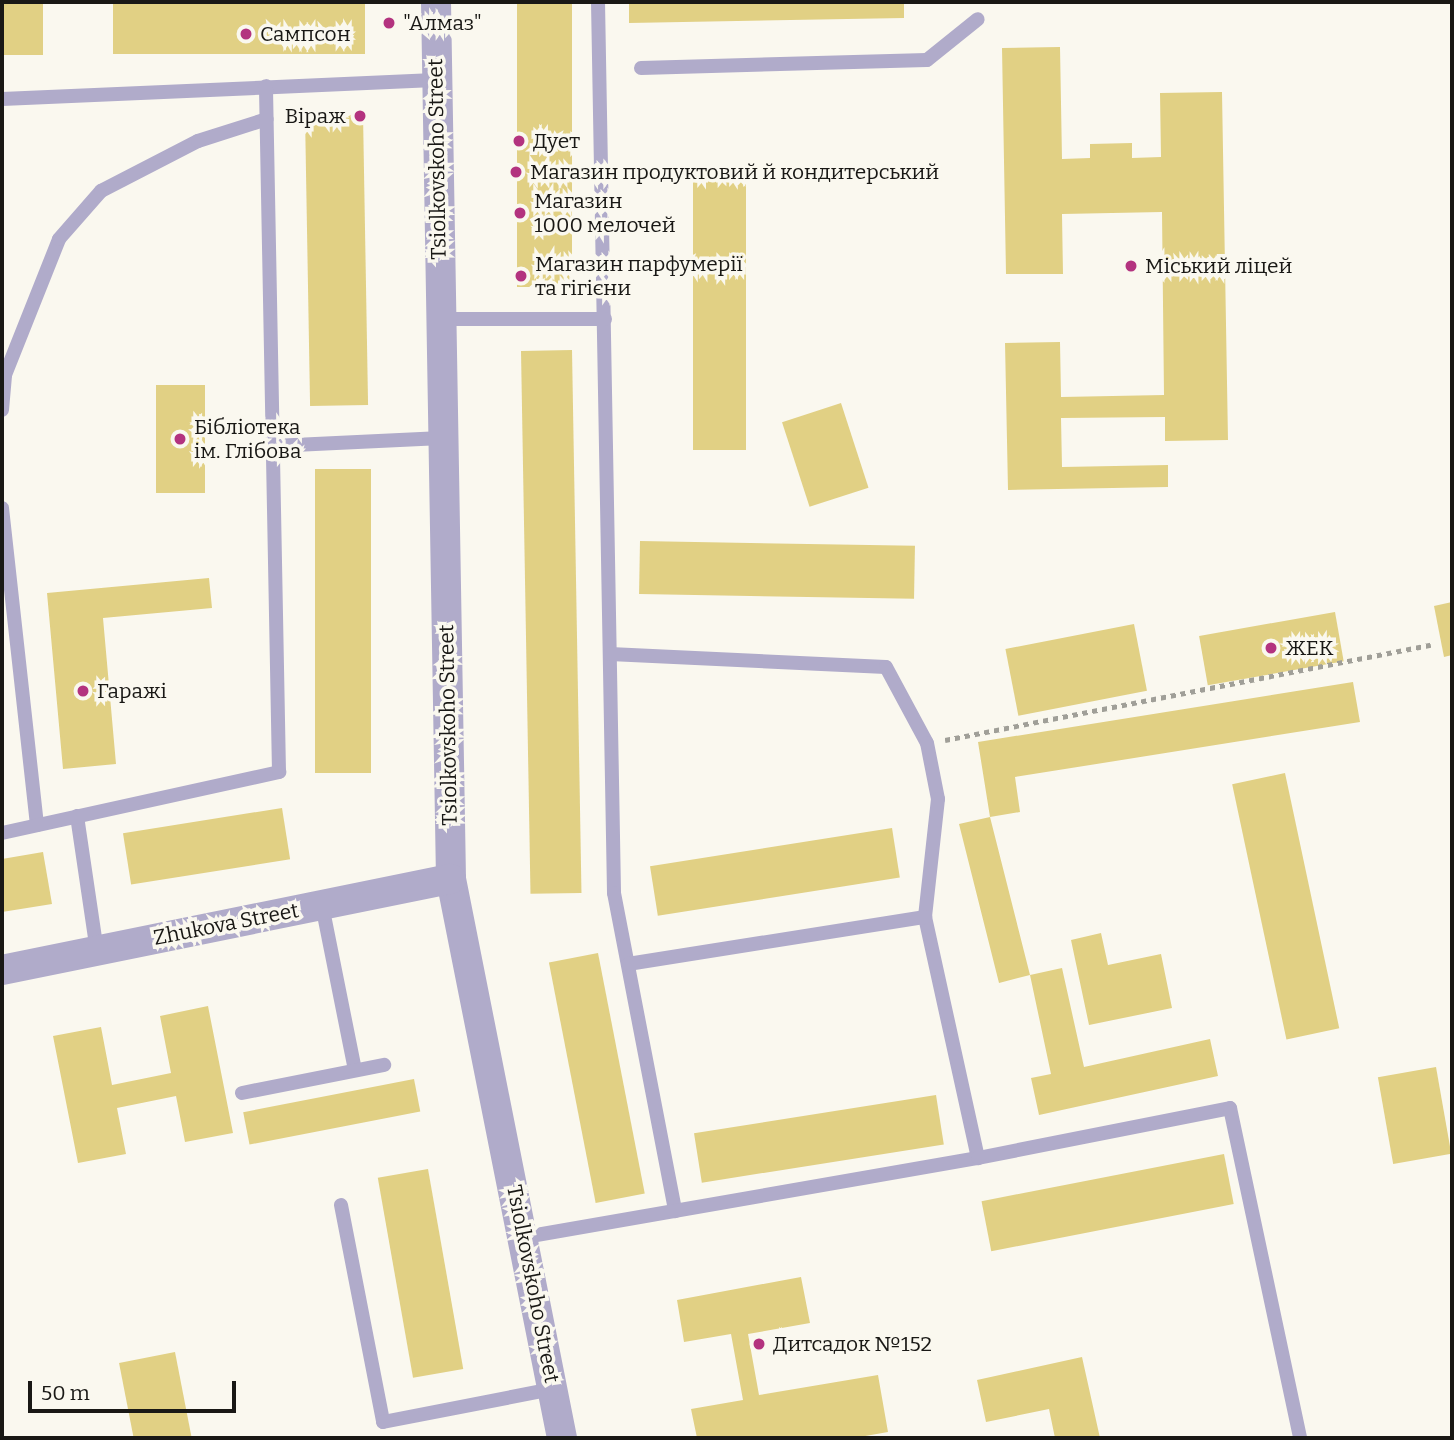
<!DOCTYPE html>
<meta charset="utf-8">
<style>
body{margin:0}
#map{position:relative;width:1454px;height:1440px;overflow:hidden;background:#faf8ef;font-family:Bitter,serif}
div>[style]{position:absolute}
.building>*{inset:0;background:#e1d084;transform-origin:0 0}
.path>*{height:4.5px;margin-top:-2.25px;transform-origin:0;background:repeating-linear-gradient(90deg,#a09f98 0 5px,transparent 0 10px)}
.lane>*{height:14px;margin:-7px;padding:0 7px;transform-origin:7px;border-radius:7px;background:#b0abca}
.street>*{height:30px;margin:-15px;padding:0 15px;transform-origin:15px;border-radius:15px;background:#b0abca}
.dots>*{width:19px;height:19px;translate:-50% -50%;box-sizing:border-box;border:4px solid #faf8ef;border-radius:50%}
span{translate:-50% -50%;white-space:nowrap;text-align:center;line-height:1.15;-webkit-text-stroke:7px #faf8ef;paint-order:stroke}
.poi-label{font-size:21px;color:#191815}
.left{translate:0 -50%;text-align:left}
.right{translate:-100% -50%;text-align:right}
.street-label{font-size:21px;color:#191815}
.frame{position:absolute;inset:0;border:4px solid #191815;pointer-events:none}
.scale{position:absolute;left:28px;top:1381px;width:208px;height:32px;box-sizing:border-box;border:4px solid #191815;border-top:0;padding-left:9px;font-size:21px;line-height:24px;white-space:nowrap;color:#191815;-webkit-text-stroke:5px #faf8ef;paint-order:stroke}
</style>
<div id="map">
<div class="building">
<i style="left:2px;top:2px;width:41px;height:53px"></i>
<i style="left:113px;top:2px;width:252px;height:52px"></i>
<i style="left:517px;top:2px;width:55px;height:285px"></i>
<i style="clip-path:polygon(629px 2px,904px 2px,904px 18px,629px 23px)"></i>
<i style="clip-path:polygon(1060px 47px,1062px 159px,1090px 158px,1090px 144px,1132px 143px,1132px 158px,1161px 157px,1160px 93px,1222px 92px,1228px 440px,1165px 441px,1165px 417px,1061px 418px,1062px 467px,1168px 465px,1168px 487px,1008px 490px,1005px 343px,1060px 342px,1061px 397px,1164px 395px,1162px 212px,1062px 214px,1063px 274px,1006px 274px,1002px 48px)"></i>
<i style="left:363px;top:114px;width:291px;height:58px;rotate:89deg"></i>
<i style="left:693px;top:181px;width:53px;height:269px"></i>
<i style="left:572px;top:350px;width:543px;height:51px;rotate:89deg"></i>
<i style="left:156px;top:385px;width:49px;height:108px"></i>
<i style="left:841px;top:403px;width:89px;height:62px;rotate:72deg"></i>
<i style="left:315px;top:469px;width:56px;height:304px"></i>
<i style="left:640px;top:541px;width:275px;height:53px;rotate:1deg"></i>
<i style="clip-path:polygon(209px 578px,212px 608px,103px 618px,116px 764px,63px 769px,47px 593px)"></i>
<i style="clip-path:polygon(1452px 602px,1452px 655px,1444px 657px,1434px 606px)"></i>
<i style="left:1335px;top:612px;width:50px;height:138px;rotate:80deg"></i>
<i style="left:1134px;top:624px;width:68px;height:131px;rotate:79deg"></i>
<i style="clip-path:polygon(1353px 682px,1360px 722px,1015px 777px,1020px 812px,990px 817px,978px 742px)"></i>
<i style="left:1285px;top:773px;width:261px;height:54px;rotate:78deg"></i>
<i style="left:282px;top:808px;width:52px;height:161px;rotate:81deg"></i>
<i style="clip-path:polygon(990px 817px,1030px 975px,1062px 968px,1084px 1067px,1210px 1039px,1218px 1076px,1039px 1115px,1031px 1078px,1051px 1074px,1030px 975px,999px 983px,959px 824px)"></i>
<i style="left:892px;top:828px;width:50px;height:245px;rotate:81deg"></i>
<i style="clip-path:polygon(43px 852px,52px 904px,2px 912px,2px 859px)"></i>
<i style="clip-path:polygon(1101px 933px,1108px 965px,1161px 954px,1172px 1008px,1089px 1025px,1071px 940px)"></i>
<i style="left:598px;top:953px;width:245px;height:50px;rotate:79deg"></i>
<i style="clip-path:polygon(208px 1006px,233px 1133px,185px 1142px,176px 1096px,117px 1108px,126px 1154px,78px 1163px,53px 1036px,101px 1027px,112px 1085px,171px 1073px,160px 1016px)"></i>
<i style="left:1436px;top:1067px;width:88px;height:59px;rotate:80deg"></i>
<i style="left:414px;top:1079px;width:33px;height:174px;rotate:79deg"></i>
<i style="left:936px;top:1095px;width:50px;height:245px;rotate:81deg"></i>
<i style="left:1224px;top:1154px;width:51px;height:247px;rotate:79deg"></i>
<i style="left:428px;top:1169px;width:203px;height:51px;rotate:80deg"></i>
<i style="clip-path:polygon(801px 1277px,810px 1323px,748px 1334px,759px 1395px,878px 1375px,888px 1432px,854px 1438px,697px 1438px,691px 1409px,743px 1400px,731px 1334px,684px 1342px,677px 1300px)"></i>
<i style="left:175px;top:1352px;width:87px;height:57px;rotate:79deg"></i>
<i style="clip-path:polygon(1082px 1357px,1100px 1438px,1055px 1438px,1049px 1409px,986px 1422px,977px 1380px)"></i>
</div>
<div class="path">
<i style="left:945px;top:740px;width:495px;rotate:-11.1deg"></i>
</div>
<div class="lane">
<i style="left:598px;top:2px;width:891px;rotate:88.97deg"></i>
<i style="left:614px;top:893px;width:324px;rotate:79.1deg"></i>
<i style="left:641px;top:68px;width:286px;rotate:-1.6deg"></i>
<i style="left:927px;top:60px;width:65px;rotate:-38.8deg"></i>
<i style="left:2px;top:99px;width:433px;rotate:-2.5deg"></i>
<i style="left:440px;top:319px;width:165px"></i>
<i style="left:2px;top:410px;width:35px;rotate:-85deg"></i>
<i style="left:5px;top:375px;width:146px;rotate:-68.3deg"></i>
<i style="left:59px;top:239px;width:64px;rotate:-48.8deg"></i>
<i style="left:101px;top:191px;width:109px;rotate:-27.3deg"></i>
<i style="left:198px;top:141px;width:72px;rotate:-17.7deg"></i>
<i style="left:273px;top:446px;width:169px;rotate:-2.7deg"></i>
<i style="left:2px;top:508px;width:319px;rotate:83.7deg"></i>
<i style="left:610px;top:654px;width:276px;rotate:2.7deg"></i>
<i style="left:886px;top:667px;width:86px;rotate:61.7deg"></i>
<i style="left:927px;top:743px;width:57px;rotate:78.9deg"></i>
<i style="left:938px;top:799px;width:119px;rotate:96.3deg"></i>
<i style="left:925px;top:917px;width:247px;rotate:77.6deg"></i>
<i style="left:77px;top:816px;width:136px;rotate:81.6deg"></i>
<i style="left:2px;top:833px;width:284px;rotate:-12.4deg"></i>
<i style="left:279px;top:772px;width:686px;rotate:-91.09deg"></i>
<i style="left:322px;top:905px;width:168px;rotate:78.7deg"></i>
<i style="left:628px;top:964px;width:301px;rotate:-9deg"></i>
<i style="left:242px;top:1093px;width:145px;rotate:-11.2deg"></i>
<i style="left:341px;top:1205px;width:221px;rotate:79deg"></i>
<i style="left:383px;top:1422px;width:173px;rotate:-11deg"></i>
<i style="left:525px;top:1237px;width:460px;rotate:-9.9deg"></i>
<i style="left:978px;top:1158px;width:257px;rotate:-11.2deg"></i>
<i style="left:1230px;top:1108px;width:337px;rotate:78deg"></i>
</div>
<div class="street">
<i style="left:436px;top:2px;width:877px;rotate:89.02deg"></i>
<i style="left:451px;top:879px;width:570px;rotate:78.77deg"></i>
<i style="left:2px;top:970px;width:458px;rotate:-11.5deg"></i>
</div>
<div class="dots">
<i style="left:389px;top:23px;background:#b3337f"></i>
<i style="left:246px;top:34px;background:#b3337f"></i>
<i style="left:360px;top:116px;background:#b3337f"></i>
<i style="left:519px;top:141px;background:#b3337f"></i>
<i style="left:516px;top:172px;background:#b3337f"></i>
<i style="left:520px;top:213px;background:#b3337f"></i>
<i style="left:1131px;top:266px;background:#b3337f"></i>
<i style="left:521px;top:276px;background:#b3337f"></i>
<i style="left:180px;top:439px;background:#b3337f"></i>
<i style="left:1271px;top:648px;background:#b3337f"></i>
<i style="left:83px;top:691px;background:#b3337f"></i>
<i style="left:759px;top:1344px;background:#b3337f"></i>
</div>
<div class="poi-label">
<span class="left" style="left:403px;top:23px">"Алмаз"</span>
<span class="left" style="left:260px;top:34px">Сампсон</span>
<span class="right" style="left:346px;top:116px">Віраж</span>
<span class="left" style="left:533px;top:141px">Дует</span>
<span class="left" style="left:530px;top:172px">Магазин продуктовий й кондитерський</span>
<span class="left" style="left:534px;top:213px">Магазин<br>1000 мелочей</span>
<span class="left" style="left:535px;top:276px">Магазин парфумерії<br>та гігієни</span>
<span class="left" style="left:1145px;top:266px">Міський ліцей</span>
<span class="left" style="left:194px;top:439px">Бібліотека<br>ім. Глібова</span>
<span class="left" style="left:1285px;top:648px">ЖЕК</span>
<span class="left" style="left:97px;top:691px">Гаражі</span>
<span class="left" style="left:773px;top:1344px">Дитсадок №152</span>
</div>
<div class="street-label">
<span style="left:437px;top:159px;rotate:-91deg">Tsiolkovskoho Street</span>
<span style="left:448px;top:725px;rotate:-91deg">Tsiolkovskoho Street</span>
<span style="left:226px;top:924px;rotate:-11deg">Zhukova Street</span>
<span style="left:533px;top:1284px;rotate:79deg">Tsiolkovskoho Street</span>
</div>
<div class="frame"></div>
<div class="scale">50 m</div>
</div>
